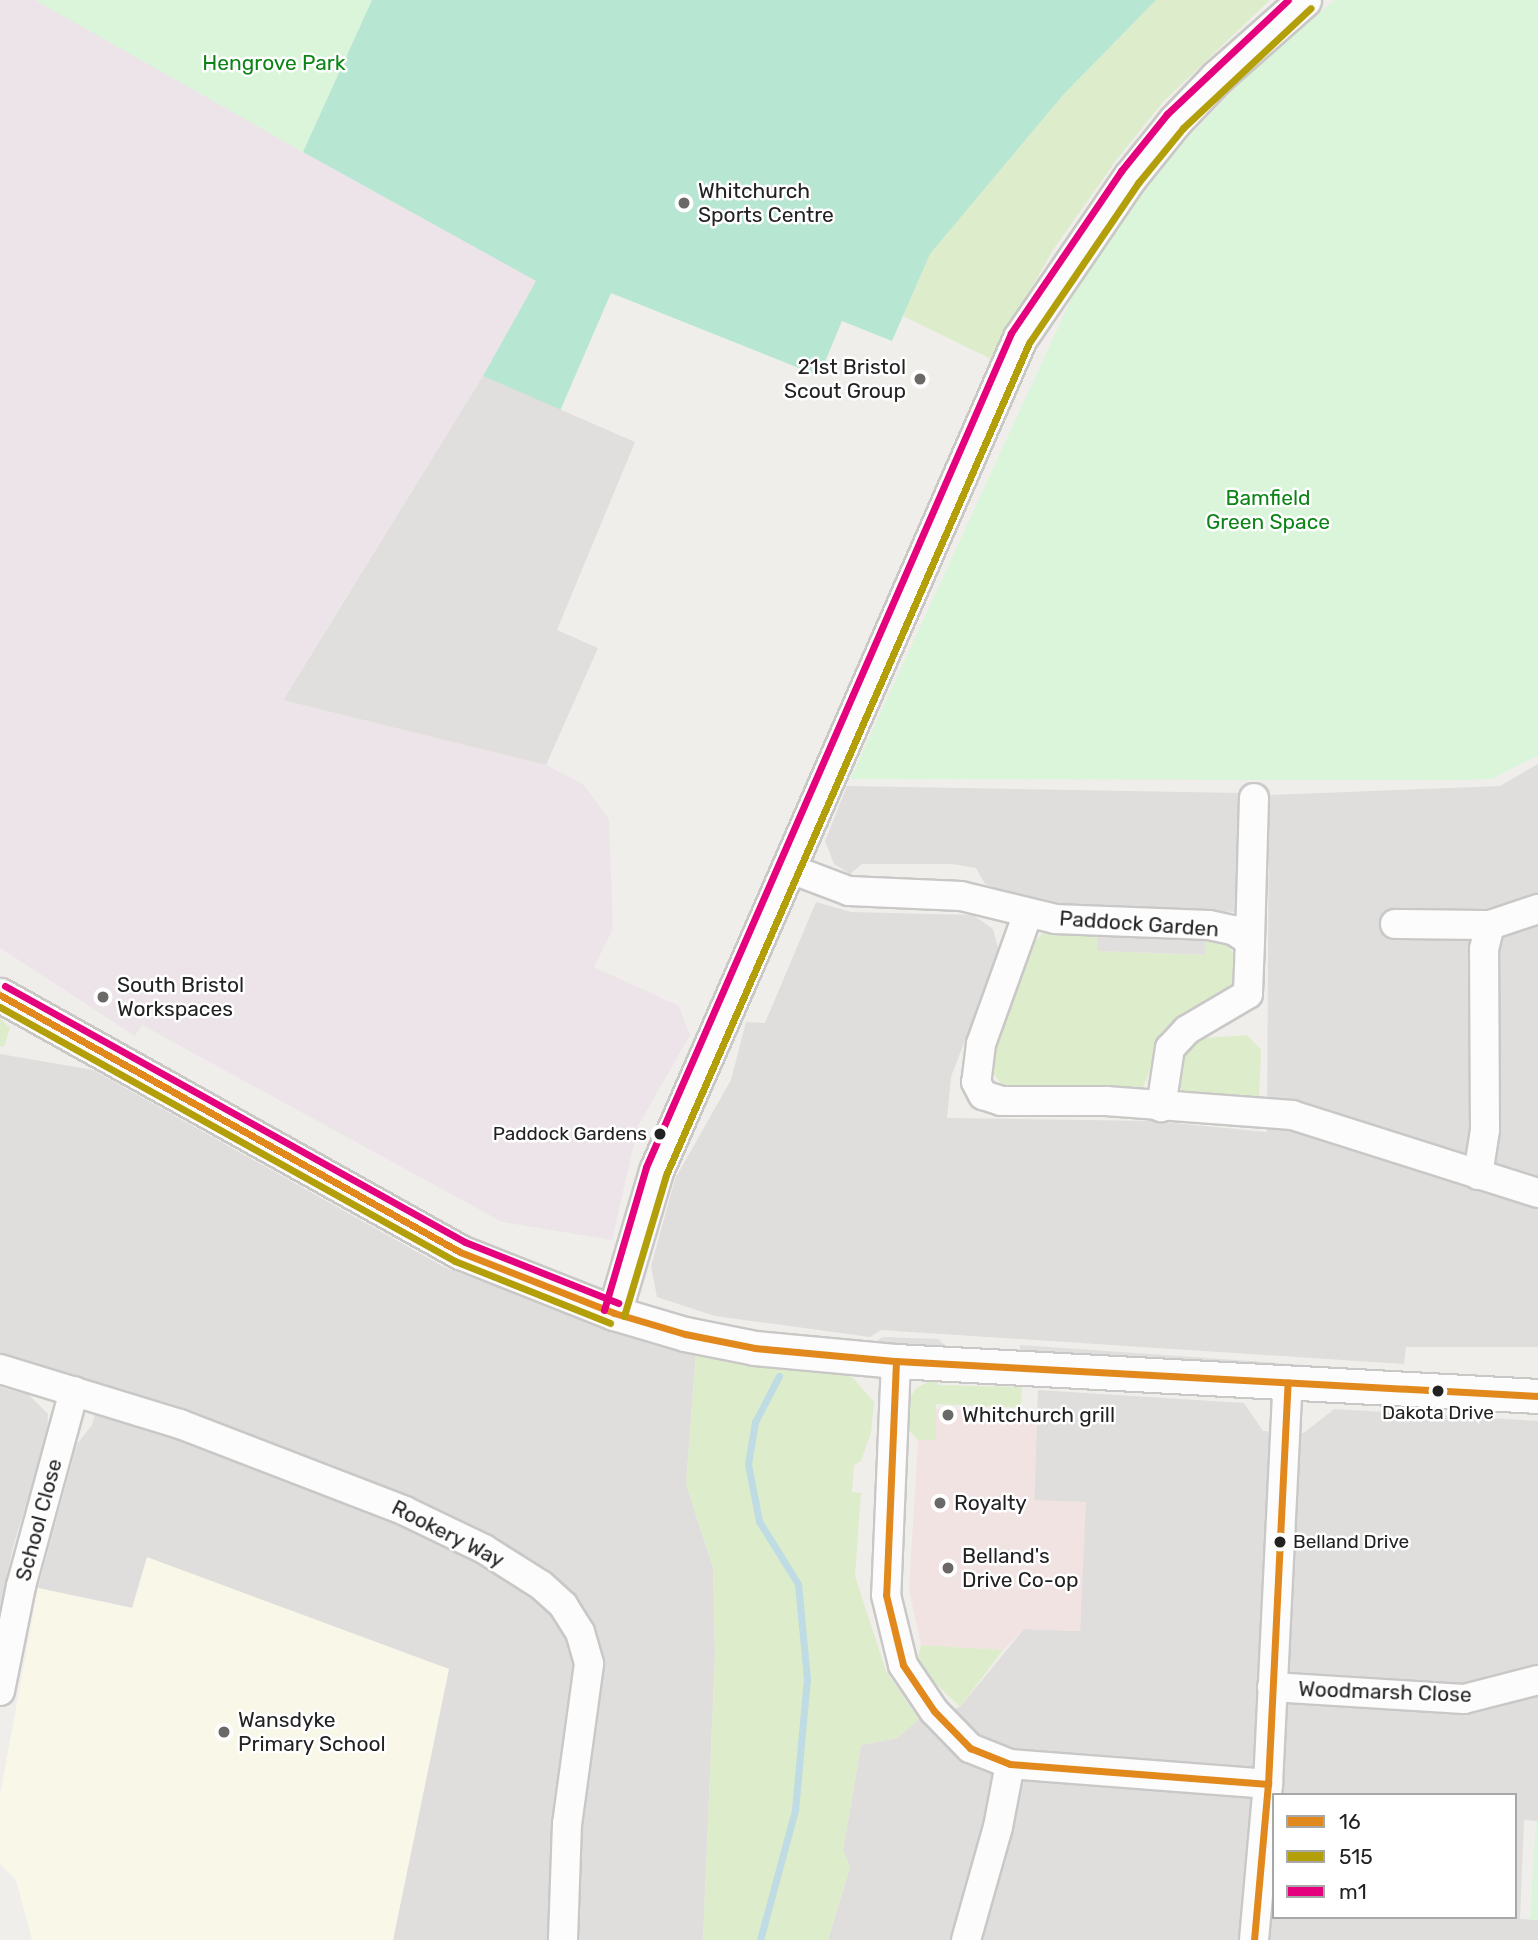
<!DOCTYPE html>
<style>
body{margin:0}
#map{position:relative;width:1538px;height:1940px;overflow:hidden;background:#f0eeeb;font-family:Rubik,sans-serif}
div>[style]{position:absolute}
.residential>*{inset:0;background:#dfdedc}
.commercial>*{inset:0;background:#f1e3e1}
.industrial>*{inset:0;background:#ede4e9}
.education>*{inset:0;background:#f8f7e8}
.grass>*{inset:0;background:#ddeccb}
.park>*{inset:0;background:#daf5da}
.pitch>*{inset:0;background:#b7e6d2}
.parking>*{inset:0;background:#e0dfde;transform-origin:0 0}
.stream>*{height:7px;margin:-3.5px;padding:0 3.5px;transform-origin:3.5px;border-radius:3.5px;background:#bfdbe3}
.roads{filter:drop-shadow(2px 0 #c9c8c7) drop-shadow(-2px 0 #c9c8c7) drop-shadow(0 2px #c9c8c7) drop-shadow(0 -2px #c9c8c7)}
.minor>*{height:28px;margin:-14px;padding:0 14px;transform-origin:14px;border-radius:14px;background:#fdfcfc}
.tertiary>*{height:33px;margin:-16.5px;padding:0 16.5px;transform-origin:16.5px;border-radius:16.5px;background:#fdfcfc}
.bus-1>*{height:7px;margin:-3.5px;padding:0 3.5px;transform-origin:3.5px;border-radius:3.5px;background:#e2891e}
.bus-2>*{height:7px;margin:-3.5px;padding:0 3.5px;transform-origin:3.5px;border-radius:3.5px;background:#b29f0a}
.bus-3>*{height:7px;margin:-3.5px;padding:0 3.5px;transform-origin:3.5px;border-radius:3.5px;background:#e5007d}
.dots>*{width:19px;height:19px;translate:-50% -50%;box-sizing:border-box;border:4px solid #fff;border-radius:50%}
span{translate:-50% -50%;white-space:nowrap;text-align:center;line-height:1.15;-webkit-text-stroke:5px #fff;paint-order:stroke}
.bus-label{font-size:19px;color:#222}
.right{translate:-100% -50%;text-align:right}
.left{translate:0 -50%;text-align:left}
.park-label{font-size:21px;color:#0c8416}
.poi-label{font-size:21px;color:#222}
.street-label{font-size:21px;color:#222}
.legend{position:absolute;left:1272px;top:1793px;width:245px;height:126px;box-sizing:border-box;background:#fff;border:2px solid #a7a7a7;margin:0;padding:9px 12px;list-style:none;font-size:21px;color:#222}
.legend li{display:flex;align-items:center;gap:14px;height:35px}
.legend b{width:35px;border:2px solid #a7a7a7}
</style>
<div id="map">
<div class="residential">
<i style="clip-path:polygon(1538px 764px,1538px 1347px,1406px 1347px,1404px 1364px,881px 1330px,870px 1337px,715px 1316px,657px 1297px,651px 1266px,675px 1179px,731px 1080px,746px 1022px,765px 1023px,816px 902px,851px 912px,973px 915px,993px 929px,999px 952px,951px 1077px,947px 1118px,1154px 1121px,1267px 1132px,1269px 795px,1500px 786px)"></i>
<i style="clip-path:polygon(847px 786px,1241px 793px,1239px 912px,1048px 906px,985px 884px,976px 868px,952px 864px,862px 864px,850px 874px,834px 864px,825px 841px)"></i>
<i style="clip-path:polygon(0 1054px,93px 1070px,444px 1267px,625px 1335px,696px 1353px,686px 1484px,713px 1567px,715px 1655px,703px 1940px,393px 1940px,448px 1669px,147px 1558px,133px 1608px,38px 1588px,77px 1444px,92px 1425px,104px 1385px,0 1352px)"></i>
<i style="clip-path:polygon(0 1387px,29px 1395px,48px 1414px,47px 1435px,13px 1547px,0 1608px)"></i>
<i style="clip-path:polygon(evenodd,1038px 1390px,1244px 1403px,1263px 1431px,1304px 1433px,1334px 1409px,1538px 1421px,1538px 1821px,1524px 1820px,1520px 1919px,1538px 1920px,1538px 1940px,828px 1940px,850px 1867px,843px 1850px,861px 1745px,897px 1738px,919px 1719px,960px 1707px,1024px 1629px,1080px 1631px,1085px 1502px,1034px 1501px,1038px 1390px,1274px 1795px,1515px 1795px,1515px 1917px,1274px 1917px,1274px 1795px)"></i>
</div>
<div class="commercial">
<i style="clip-path:polygon(907px 1407px,1037px 1414px,1034px 1500px,1086px 1502px,1080px 1631px,1024px 1629px,1003px 1650px,921px 1645px,909px 1590px,918px 1440px,907px 1427px)"></i>
</div>
<div class="industrial">
<i style="clip-path:polygon(0 0,48px 0,303px 152px,536px 281px,483px 376px,283px 699px,546px 765px,583px 784px,609px 819px,613px 929px,594px 967px,679px 1006px,690px 1035px,638px 1126px,612px 1240px,502px 1222px,142px 1025px,135px 1036px,0 948px)"></i>
</div>
<div class="education">
<i style="clip-path:polygon(147px 1557px,449px 1669px,393px 1940px,32px 1940px,16px 1880px,0 1864px,0 1795px,38px 1588px,132px 1608px)"></i>
</div>
<div class="grass">
<i style="clip-path:polygon(1156px 0,1270px 0,1163px 102px,1117px 159px,1053px 250px,991px 359px,903px 316px,930px 254px,1063px 95px)"></i>
<i style="clip-path:polygon(1056px 930px,1098px 933px,1098px 951px,1205px 955px,1206px 937px,1226px 942px,1238px 961px,1237px 983px,1233px 990px,1165px 1032px,1142px 1090px,1008px 1092px,989px 1068px,990px 1055px,1031px 946px,1043px 933px)"></i>
<i style="clip-path:polygon(0 1018px,10px 1028px,4px 1047px,0 1046px)"></i>
<i style="clip-path:polygon(1247px 1035px,1261px 1050px,1259px 1102px,1187px 1096px,1181px 1090px,1173px 1062px,1192px 1039px)"></i>
<i style="clip-path:polygon(696px 1353px,838px 1373px,852px 1377px,874px 1402px,871px 1433px,861px 1461px,854px 1465px,852px 1492px,861px 1493px,855px 1576px,886px 1671px,919px 1719px,897px 1738px,861px 1745px,843px 1850px,850px 1867px,828px 1940px,703px 1940px,715px 1655px,713px 1567px,686px 1484px)"></i>
<i style="clip-path:polygon(938px 1377px,938px 1385px,1022px 1387px,1021px 1408px,936px 1404px,936px 1440px,918px 1440px,906px 1427px,907px 1403px,916px 1388px)"></i>
<i style="clip-path:polygon(921px 1645px,1003px 1650px,960px 1707px,930px 1678px,918px 1658px)"></i>
</div>
<div class="park">
<i style="clip-path:polygon(35px 0,372px 0,303px 152px)"></i>
<i style="clip-path:polygon(1335px 0,1538px 0,1538px 755px,1492px 779px,1457px 780px,850px 779px,1073px 295px,1143px 192px,1184px 142px,1255px 67px)"></i>
<i style="clip-path:polygon(1536px 1821px,1538px 1821px,1538px 1920px,1530px 1920px)"></i>
</div>
<div class="pitch">
<i style="clip-path:polygon(372px 0,1156px 0,1063px 95px,930px 254px,892px 341px,842px 321px,819px 376px,611px 293px,560px 411px,483px 376px,536px 281px,303px 152px)"></i>
</div>
<div class="parking">
<i style="clip-path:polygon(483px 376px,635px 442px,557px 630px,598px 648px,546px 765px,283px 700px)"></i>
<i style="left:1098px;top:933px;width:108px;height:18px;rotate:2deg"></i>
<i style="clip-path:polygon(883px 1337px,938px 1339px,948px 1348px,873px 1343px)"></i>
<i style="left:1020px;top:1345px;width:380px;height:11px;rotate:4deg"></i>
</div>
<div class="stream">
<i style="left:760px;top:1940px;width:135px;rotate:-74.9deg"></i>
<i style="left:795px;top:1810px;width:132px;rotate:-84.8deg"></i>
<i style="left:807px;top:1679px;width:95px;rotate:-95.4deg"></i>
<i style="left:798px;top:1584px;width:74px;rotate:-121.8deg"></i>
<i style="left:759px;top:1521px;width:58px;rotate:-100.9deg"></i>
<i style="left:748px;top:1464px;width:43px;rotate:-80.5deg"></i>
<i style="left:755px;top:1422px;width:52px;rotate:-62.4deg"></i>
</div>
<div class="roads">
<div class="minor">
<i style="left:788px;top:868px;width:65px;rotate:20.7deg"></i>
<i style="left:849px;top:891px;width:112px;rotate:2.6deg"></i>
<i style="left:961px;top:896px;width:97px;rotate:13.7deg"></i>
<i style="left:1055px;top:919px;width:154px;rotate:2.2deg"></i>
<i style="left:1209px;top:925px;width:25px;rotate:12deg"></i>
<i style="left:1233px;top:930px;width:20px;rotate:33deg"></i>
<i style="left:1250px;top:941px;width:53px;rotate:92.2deg"></i>
<i style="left:1248px;top:994px;width:71px;rotate:149.5deg"></i>
<i style="left:1187px;top:1030px;width:25px;rotate:133deg"></i>
<i style="left:1170px;top:1048px;width:60px;rotate:98.7deg"></i>
<i style="left:1027px;top:916px;width:136px;rotate:109.8deg"></i>
<i style="left:981px;top:1044px;width:38px;rotate:97deg"></i>
<i style="left:976px;top:1082px;width:15px;rotate:62deg"></i>
<i style="left:983px;top:1095px;width:19px;rotate:18deg"></i>
<i style="left:1001px;top:1101px;width:105px"></i>
<i style="left:1106px;top:1101px;width:187px;rotate:4.3deg"></i>
<i style="left:1292px;top:1115px;width:258px;rotate:17.6deg"></i>
<i style="left:1395px;top:924px;width:95px;rotate:0.6deg"></i>
<i style="left:1250px;top:941px;width:143px;rotate:-88.4deg"></i>
<i style="left:1478px;top:1175px;width:46px;rotate:-81.2deg"></i>
<i style="left:1485px;top:1130px;width:181px;rotate:-90.3deg"></i>
<i style="left:1484px;top:949px;width:25px;rotate:-76deg"></i>
<i style="left:1490px;top:925px;width:51px;rotate:-18.4deg"></i>
<i style="left:896px;top:1361px;width:234px;rotate:92.4deg"></i>
<i style="left:886px;top:1595px;width:72px;rotate:76.3deg"></i>
<i style="left:903px;top:1665px;width:55px;rotate:56deg"></i>
<i style="left:934px;top:1711px;width:52px;rotate:45.8deg"></i>
<i style="left:970px;top:1748px;width:43px;rotate:21.8deg"></i>
<i style="left:1010px;top:1764px;width:259px;rotate:4.4deg"></i>
<i style="left:0;top:1369px;width:188px;rotate:17deg"></i>
<i style="left:180px;top:1424px;width:241px;rotate:21.1deg"></i>
<i style="left:405px;top:1511px;width:88px;rotate:25.7deg"></i>
<i style="left:484px;top:1549px;width:67px;rotate:32.3deg"></i>
<i style="left:541px;top:1585px;width:30px;rotate:42deg"></i>
<i style="left:563px;top:1605px;width:32px;rotate:58deg"></i>
<i style="left:580px;top:1632px;width:33px;rotate:74deg"></i>
<i style="left:589px;top:1664px;width:162px;rotate:97.8deg"></i>
<i style="left:567px;top:1824px;width:116px;rotate:92deg"></i>
<i style="left:1272px;top:1687px;width:192px;rotate:3.6deg"></i>
<i style="left:1464px;top:1699px;width:76px;rotate:-14.4deg"></i>
<i style="left:0;top:1691px;width:107px;rotate:-78.7deg"></i>
<i style="left:21px;top:1586px;width:202px;rotate:-74.8deg"></i>
<i style="left:966px;top:1940px;width:117px;rotate:-74.2deg"></i>
<i style="left:998px;top:1827px;width:64px;rotate:-79.2deg"></i>
<i style="left:1254px;top:1940px;width:157px;rotate:-84.9deg"></i>
<i style="left:1268px;top:1784px;width:402px;rotate:-87.2deg"></i>
</div>
<div class="tertiary">
<i style="left:0;top:995px;width:527px;rotate:29.19deg"></i>
<i style="left:460px;top:1252px;width:166px;rotate:21.6deg"></i>
<i style="left:614px;top:1313px;width:74px;rotate:16.5deg"></i>
<i style="left:685px;top:1334px;width:71px;rotate:11.3deg"></i>
<i style="left:755px;top:1348px;width:142px;rotate:5.3deg"></i>
<i style="left:896px;top:1361px;width:643px;rotate:3.12deg"></i>
<i style="left:614px;top:1313px;width:148px;rotate:-73.5deg"></i>
<i style="left:656px;top:1171px;width:909px;rotate:-66.4deg"></i>
<i style="left:1020px;top:338px;width:195px;rotate:-55.7deg"></i>
<i style="left:1130px;top:177px;width:72px;rotate:-51.2deg"></i>
<i style="left:1175px;top:121px;width:61px;rotate:-46.3deg"></i>
<i style="left:1217px;top:77px;width:116px;rotate:-41.5deg"></i>
</div>
</div>
<div class="bus-1">
<i style="left:0;top:995px;width:527px;rotate:29.19deg"></i>
<i style="left:460px;top:1252px;width:166px;rotate:21.6deg"></i>
<i style="left:614px;top:1313px;width:74px;rotate:16.5deg"></i>
<i style="left:685px;top:1334px;width:71px;rotate:11.3deg"></i>
<i style="left:755px;top:1348px;width:142px;rotate:5.3deg"></i>
<i style="left:896px;top:1361px;width:643px;rotate:3.12deg"></i>
<i style="left:896px;top:1361px;width:234px;rotate:92.4deg"></i>
<i style="left:886px;top:1595px;width:72px;rotate:76.3deg"></i>
<i style="left:903px;top:1665px;width:55px;rotate:56deg"></i>
<i style="left:934px;top:1711px;width:52px;rotate:45.8deg"></i>
<i style="left:970px;top:1748px;width:43px;rotate:21.8deg"></i>
<i style="left:1010px;top:1764px;width:259px;rotate:4.4deg"></i>
<i style="left:1254px;top:1940px;width:157px;rotate:-84.9deg"></i>
<i style="left:1268px;top:1784px;width:402px;rotate:-87.2deg"></i>
</div>
<div class="bus-2">
<i style="left:0;top:1007px;width:521px;rotate:29.17deg"></i>
<i style="left:455px;top:1261px;width:167px;rotate:21.8deg"></i>
<i style="left:624px;top:1316px;width:147px;rotate:-73.4deg"></i>
<i style="left:666px;top:1175px;width:908px;rotate:-66.43deg"></i>
<i style="left:1029px;top:343px;width:194px;rotate:-55.7deg"></i>
<i style="left:1138px;top:183px;width:71px;rotate:-50.7deg"></i>
<i style="left:1183px;top:128px;width:175px;rotate:-43.2deg"></i>
</div>
<div class="bus-3">
<i style="left:5px;top:986px;width:526px;rotate:29.1deg"></i>
<i style="left:465px;top:1242px;width:165px;rotate:21.7deg"></i>
<i style="left:604px;top:1310px;width:149px;rotate:-73.6deg"></i>
<i style="left:646px;top:1167px;width:910px;rotate:-66.36deg"></i>
<i style="left:1011px;top:333px;width:196px;rotate:-55.8deg"></i>
<i style="left:1121px;top:171px;width:73px;rotate:-51.1deg"></i>
<i style="left:1167px;top:114px;width:166px;rotate:-43.3deg"></i>
</div>
<div class="dots">
<i style="left:684px;top:203px;background:#6a6968"></i>
<i style="left:920px;top:379px;background:#6a6968"></i>
<i style="left:103px;top:997px;background:#6a6968"></i>
<i style="left:660px;top:1134px;background:#222"></i>
<i style="left:1438px;top:1391px;background:#222"></i>
<i style="left:948px;top:1415px;background:#6a6968"></i>
<i style="left:940px;top:1503px;background:#6a6968"></i>
<i style="left:1280px;top:1542px;background:#222"></i>
<i style="left:948px;top:1568px;background:#6a6968"></i>
<i style="left:224px;top:1732px;background:#6a6968"></i>
</div>
<div class="bus-label">
<span class="right" style="left:647px;top:1134px">Paddock Gardens</span>
<span style="left:1438px;top:1413px">Dakota Drive</span>
<span class="left" style="left:1293px;top:1542px">Belland Drive</span>
</div>
<div class="park-label">
<span style="left:274px;top:63px">Hengrove Park</span>
<span style="left:1268px;top:510px">Bamfield<br>Green Space</span>
</div>
<div class="poi-label">
<span class="left" style="left:698px;top:203px">Whitchurch<br>Sports Centre</span>
<span class="right" style="left:906px;top:379px">21st Bristol<br>Scout Group</span>
<span class="left" style="left:117px;top:997px">South Bristol<br>Workspaces</span>
<span class="left" style="left:962px;top:1415px">Whitchurch grill</span>
<span class="left" style="left:954px;top:1503px">Royalty</span>
<span class="left" style="left:962px;top:1568px">Belland's<br>Drive Co-op</span>
<span class="left" style="left:238px;top:1732px">Wansdyke<br>Primary School</span>
</div>
<div class="street-label">
<span style="left:1139px;top:924px;rotate:4deg">Paddock Garden</span>
<span style="left:39px;top:1520px;rotate:-75deg">School Close</span>
<span style="left:448px;top:1534px;rotate:27deg">Rookery Way</span>
<span style="left:1385px;top:1692px;rotate:2deg">Woodmarsh Close</span>
</div>
<ul class="legend">
<li><b style="height:9px;background:#e2891e"></b>16</li>
<li><b style="height:9px;background:#b29f0a"></b>515</li>
<li><b style="height:9px;background:#e5007d"></b>m1</li>
</ul>
</div>
